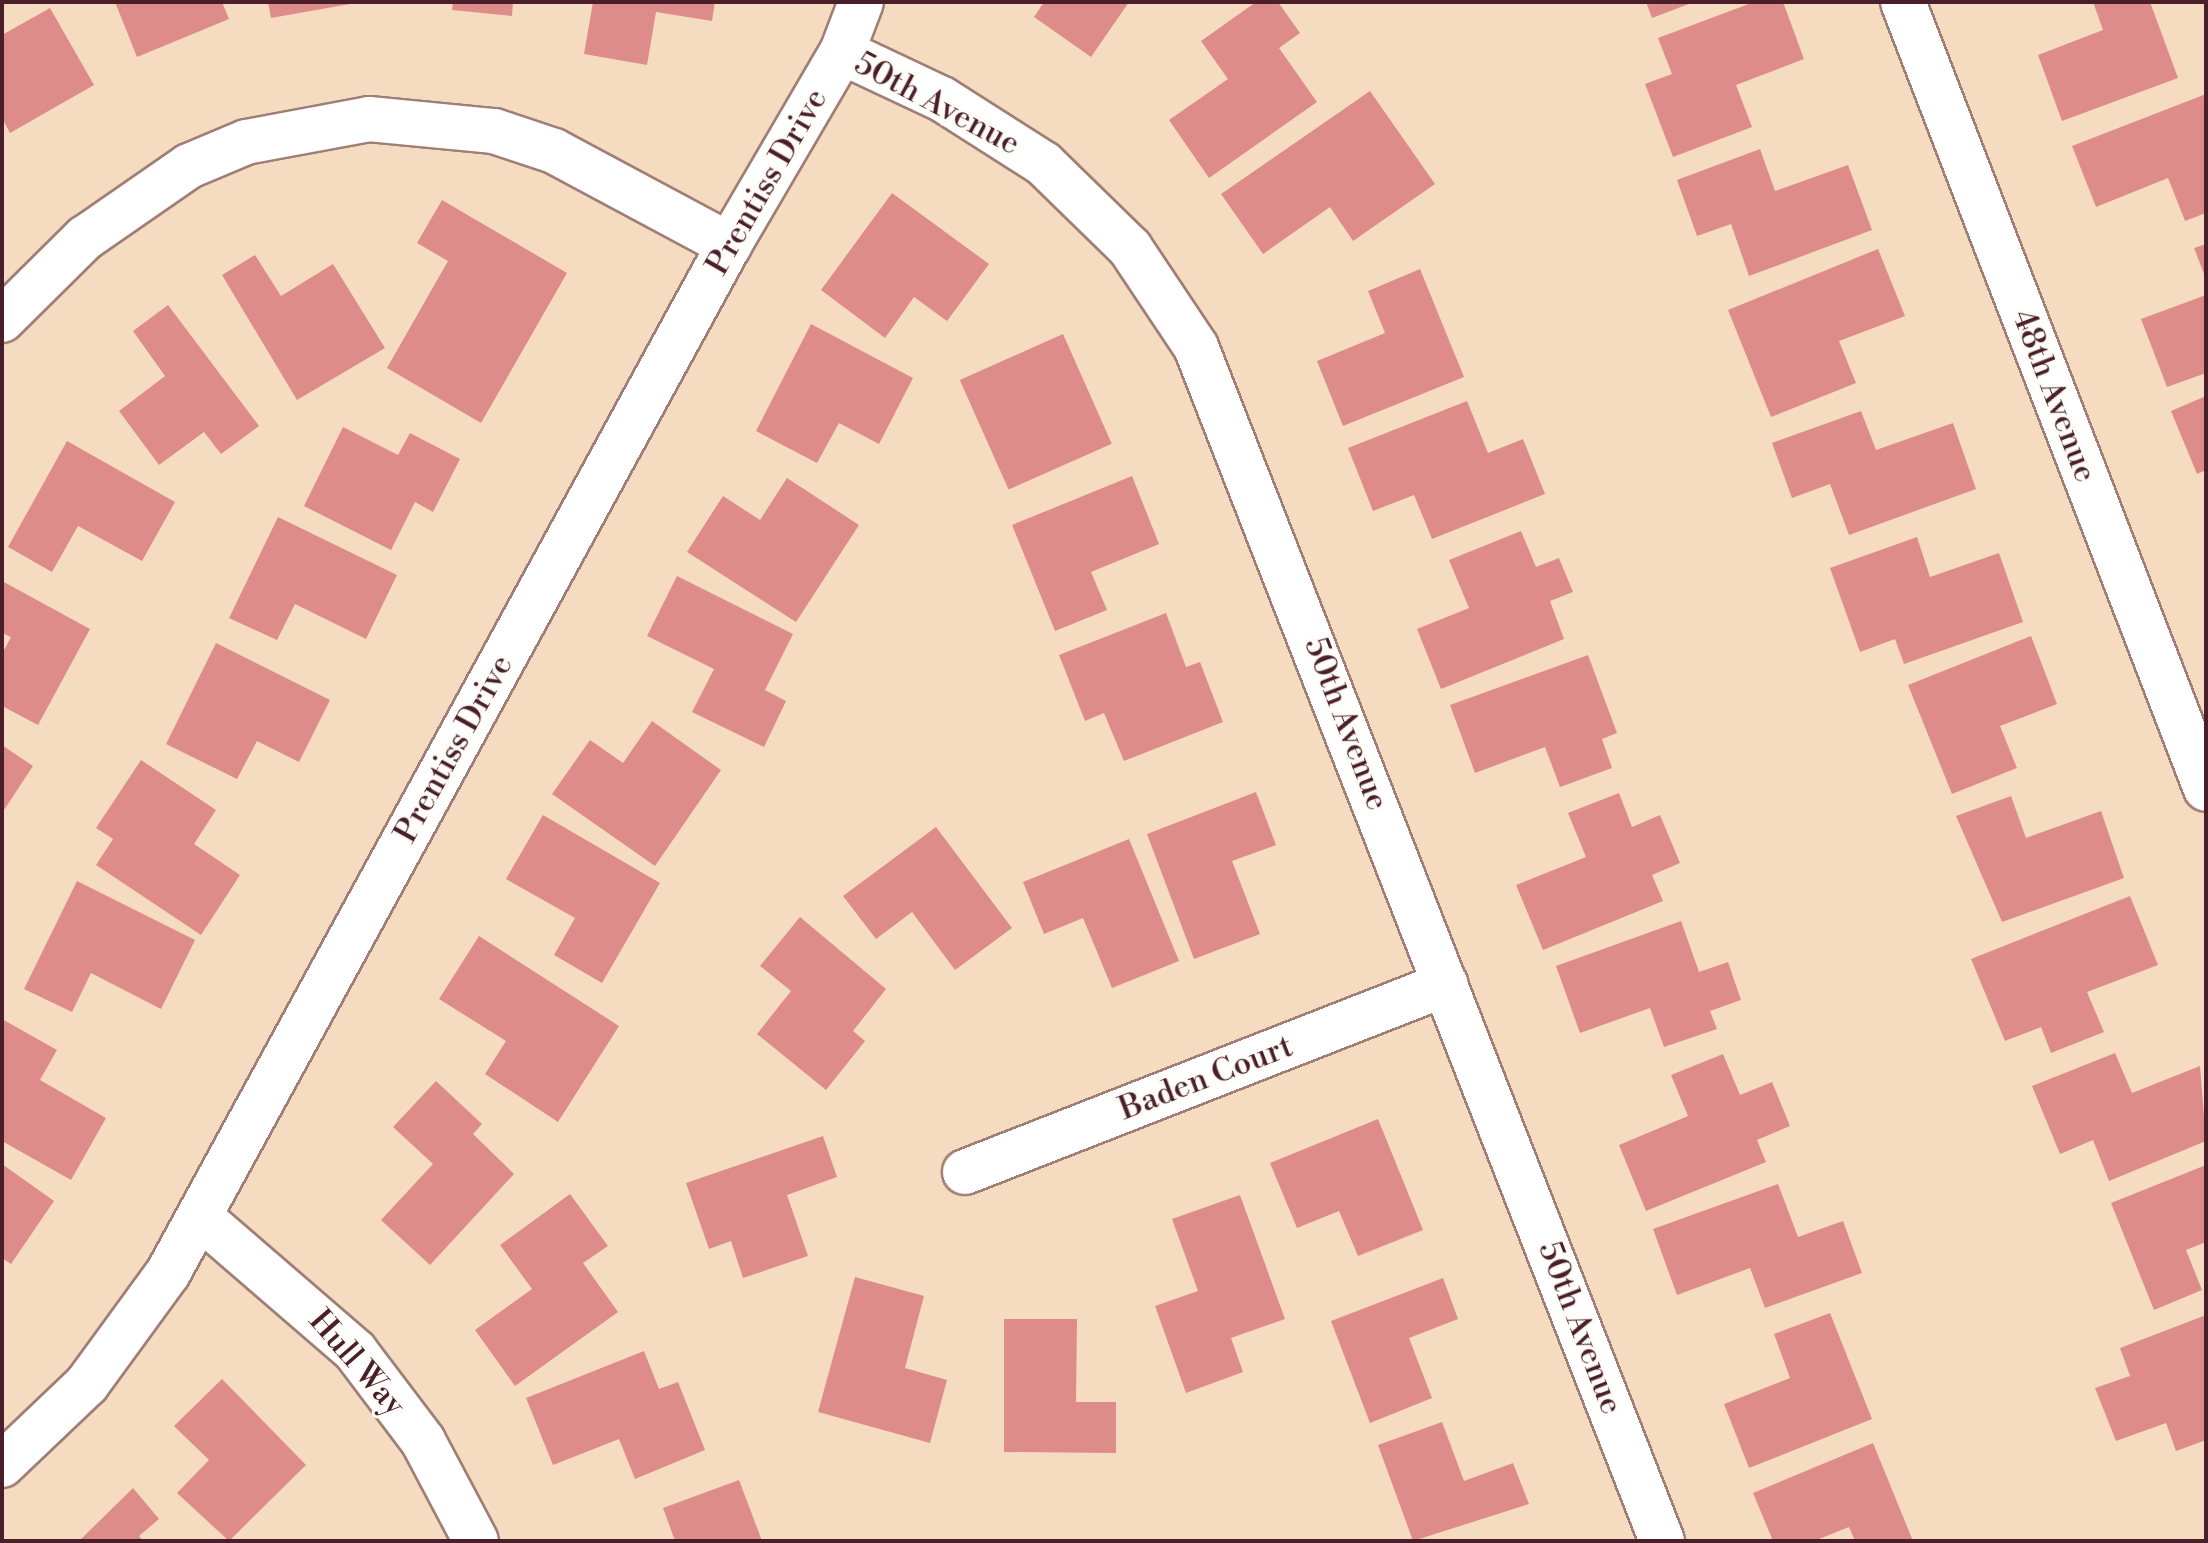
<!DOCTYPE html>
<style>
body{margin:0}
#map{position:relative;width:2208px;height:1543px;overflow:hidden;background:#f5dcc0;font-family:"Libre Bodoni",serif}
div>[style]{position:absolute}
.building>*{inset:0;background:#de8c89;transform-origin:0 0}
.roads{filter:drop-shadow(2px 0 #a07e76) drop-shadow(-2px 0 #a07e76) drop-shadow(0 2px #a07e76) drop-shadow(0 -2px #a07e76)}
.street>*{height:44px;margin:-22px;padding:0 22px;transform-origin:22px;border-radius:22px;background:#fff}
span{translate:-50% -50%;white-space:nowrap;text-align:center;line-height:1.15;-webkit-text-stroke:6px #fdfcf7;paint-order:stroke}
.street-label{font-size:32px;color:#4a1f2b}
.frame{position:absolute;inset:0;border:4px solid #4a1f2b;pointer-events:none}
</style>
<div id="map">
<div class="building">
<i style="clip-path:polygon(115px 2px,222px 2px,229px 19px,137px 57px)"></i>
<i style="clip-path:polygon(268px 2px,349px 2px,350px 4px,271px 18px)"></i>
<i style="clip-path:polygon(453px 2px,513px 2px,512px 16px,452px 10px)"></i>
<i style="clip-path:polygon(593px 2px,715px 2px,712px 21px,656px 12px,647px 65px,584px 54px)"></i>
<i style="clip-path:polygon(1044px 2px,1129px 2px,1091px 57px,1034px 17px)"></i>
<i style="clip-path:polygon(1256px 2px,1278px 2px,1300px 33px,1279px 48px,1317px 102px,1209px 178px,1169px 120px,1228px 79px,1201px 41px)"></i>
<i style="clip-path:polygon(1646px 2px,1694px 2px,1652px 18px)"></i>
<i style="clip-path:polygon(1754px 2px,1783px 2px,1804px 59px,1736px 85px,1752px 127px,1673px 157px,1645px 84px,1672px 74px,1658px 38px)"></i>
<i style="clip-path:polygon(2093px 2px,2150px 2px,2178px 78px,2062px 121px,2038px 55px,2103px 30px)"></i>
<i style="clip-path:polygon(50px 8px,94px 85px,10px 133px,2px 118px,2px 35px)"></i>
<i style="clip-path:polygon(1370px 91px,1435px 184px,1353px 241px,1330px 207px,1263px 254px,1221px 194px)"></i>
<i style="clip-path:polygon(2206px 94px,2206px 213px,2185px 221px,2168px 178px,2096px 207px,2072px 146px)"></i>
<i style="clip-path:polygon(1760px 149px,1775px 191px,1848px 165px,1872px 230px,1749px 276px,1731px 224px,1697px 236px,1677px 180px)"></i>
<i style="clip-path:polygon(892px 193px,989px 264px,947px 321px,914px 297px,885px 338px,821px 290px)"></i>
<i style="clip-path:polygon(442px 200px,567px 273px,481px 423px,387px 368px,448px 261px,417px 243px)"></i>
<i style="clip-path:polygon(2206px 244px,2206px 279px,2194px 248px)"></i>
<i style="clip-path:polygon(1878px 249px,1905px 316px,1839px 341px,1856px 383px,1771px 417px,1728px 310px)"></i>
<i style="clip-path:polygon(255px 255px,281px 296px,333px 264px,385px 348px,297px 400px,222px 275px)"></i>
<i style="clip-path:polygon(1420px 269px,1464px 377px,1343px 426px,1317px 361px,1385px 333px,1368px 291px)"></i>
<i style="clip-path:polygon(2206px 295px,2206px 373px,2167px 387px,2141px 319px)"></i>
<i style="clip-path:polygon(168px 305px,259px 426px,221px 454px,204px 432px,159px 465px,119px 411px,165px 376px,133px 331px)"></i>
<i style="clip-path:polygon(811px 324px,913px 378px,879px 444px,839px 423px,817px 463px,756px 431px)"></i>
<i style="left:1063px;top:334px;width:120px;height:113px;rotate:66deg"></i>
<i style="clip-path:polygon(2206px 396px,2206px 470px,2197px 474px,2171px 411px)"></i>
<i style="clip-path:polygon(1467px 401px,1488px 453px,1523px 439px,1545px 494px,1432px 539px,1414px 495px,1373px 511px,1348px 448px)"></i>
<i style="clip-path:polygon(1861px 411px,1876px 450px,1953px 423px,1976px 489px,1849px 535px,1830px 484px,1792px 498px,1772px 443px)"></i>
<i style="clip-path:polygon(343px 427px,398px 455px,410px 433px,460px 459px,433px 512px,415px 502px,391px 550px,304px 506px)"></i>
<i style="clip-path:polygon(67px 441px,175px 502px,142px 561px,78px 526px,52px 572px,8px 547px)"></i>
<i style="clip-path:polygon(1132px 476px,1159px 544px,1091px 572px,1107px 610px,1055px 631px,1012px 525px)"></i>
<i style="clip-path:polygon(787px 478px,859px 525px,796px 622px,687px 552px,723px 496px,760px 520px)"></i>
<i style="clip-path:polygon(278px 517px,397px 575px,366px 639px,295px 604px,277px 640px,229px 618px)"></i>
<i style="clip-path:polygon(1521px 531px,1536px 567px,1559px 558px,1573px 592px,1550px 601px,1564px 639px,1441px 689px,1417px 629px,1469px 608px,1449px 560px)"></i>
<i style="clip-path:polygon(1917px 537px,1930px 577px,1999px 553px,2023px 622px,1904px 664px,1895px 639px,1860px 652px,1830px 568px)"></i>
<i style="clip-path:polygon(677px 576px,793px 634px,765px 690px,786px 701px,764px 747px,692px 712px,714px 669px,647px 636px)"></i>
<i style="clip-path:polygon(2px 581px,90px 629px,38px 725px,2px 706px,2px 654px,11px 637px,2px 633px)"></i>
<i style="clip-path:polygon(1166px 613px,1186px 667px,1200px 662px,1223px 722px,1124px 761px,1104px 713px,1085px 721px,1059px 655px)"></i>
<i style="clip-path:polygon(2031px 636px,2057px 704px,2000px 726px,2017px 768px,1952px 794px,1908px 685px)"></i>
<i style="clip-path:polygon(216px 643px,330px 700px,299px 762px,257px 741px,237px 779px,166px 744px)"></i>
<i style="clip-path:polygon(1588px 655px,1617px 733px,1602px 739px,1612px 768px,1560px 787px,1545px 747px,1475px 773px,1450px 705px)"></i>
<i style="clip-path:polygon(652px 721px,721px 770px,655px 866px,552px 794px,590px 740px,623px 763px)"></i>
<i style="clip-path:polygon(2px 745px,33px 766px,2px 813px)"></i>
<i style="clip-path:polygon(141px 760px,216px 810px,194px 844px,240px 875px,201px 935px,96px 865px,113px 839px,96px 828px)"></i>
<i style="clip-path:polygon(1256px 792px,1276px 845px,1232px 861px,1260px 934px,1194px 959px,1147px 834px)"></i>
<i style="clip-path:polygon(1619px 793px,1632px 827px,1660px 815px,1680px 863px,1652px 875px,1663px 901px,1543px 950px,1516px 885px,1586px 857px,1568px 813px)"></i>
<i style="clip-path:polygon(2011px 796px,2026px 838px,2101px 811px,2124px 878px,2002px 922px,1956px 816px)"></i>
<i style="clip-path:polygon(543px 815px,660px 883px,602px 983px,554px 955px,575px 918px,506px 879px)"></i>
<i style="clip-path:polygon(936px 827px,1012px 928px,955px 970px,912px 912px,876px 939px,843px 896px)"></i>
<i style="clip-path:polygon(1129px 839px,1179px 961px,1112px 988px,1083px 918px,1044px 934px,1023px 882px)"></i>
<i style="clip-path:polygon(77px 881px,195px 940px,161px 1009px,91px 973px,72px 1012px,24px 989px)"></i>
<i style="clip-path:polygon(2130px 896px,2158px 965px,2087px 992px,2104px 1032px,2051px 1053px,2041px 1027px,2005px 1041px,1971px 959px)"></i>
<i style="clip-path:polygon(800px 917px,886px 989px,853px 1031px,865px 1041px,826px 1090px,757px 1034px,791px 991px,760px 966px)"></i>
<i style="clip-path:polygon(1681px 921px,1699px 972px,1728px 962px,1741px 1000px,1710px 1011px,1717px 1029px,1664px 1047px,1650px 1008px,1580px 1033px,1556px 966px)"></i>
<i style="clip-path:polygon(479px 936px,619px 1026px,558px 1122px,485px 1074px,506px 1041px,439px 999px)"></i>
<i style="clip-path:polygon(2px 1019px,57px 1050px,40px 1080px,106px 1118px,71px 1180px,2px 1141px)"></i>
<i style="clip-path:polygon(2115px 1053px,2132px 1093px,2200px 1066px,2206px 1141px,2109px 1181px,2093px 1140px,2060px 1154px,2032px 1086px)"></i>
<i style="clip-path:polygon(1723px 1054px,1740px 1095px,1772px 1082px,1790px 1126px,1757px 1140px,1766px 1162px,1646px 1211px,1619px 1145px,1688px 1116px,1671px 1075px)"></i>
<i style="clip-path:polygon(436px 1081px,482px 1124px,473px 1134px,514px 1174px,430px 1265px,381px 1220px,433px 1164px,393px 1127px)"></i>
<i style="clip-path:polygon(1378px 1119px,1423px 1230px,1358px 1256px,1339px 1211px,1297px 1228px,1270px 1163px)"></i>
<i style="clip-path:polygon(823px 1136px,837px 1177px,787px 1195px,808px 1256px,743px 1278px,731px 1241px,709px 1249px,686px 1183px)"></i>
<i style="clip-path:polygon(2px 1164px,54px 1201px,11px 1264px,2px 1258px)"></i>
<i style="clip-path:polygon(2206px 1165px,2206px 1242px,2186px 1250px,2202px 1290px,2154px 1310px,2111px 1203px)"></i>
<i style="clip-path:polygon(1778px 1184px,1798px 1237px,1843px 1221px,1862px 1273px,1765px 1308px,1750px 1268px,1677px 1295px,1653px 1229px)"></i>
<i style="clip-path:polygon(570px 1194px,608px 1246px,583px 1263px,618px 1312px,515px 1386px,475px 1330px,532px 1289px,500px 1245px)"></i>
<i style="clip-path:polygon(1240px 1195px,1285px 1319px,1231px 1338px,1243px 1372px,1186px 1393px,1155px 1306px,1198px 1291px,1172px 1219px)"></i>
<i style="clip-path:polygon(855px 1277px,924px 1296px,905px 1368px,947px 1380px,930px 1443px,818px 1412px)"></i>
<i style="clip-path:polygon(1443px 1278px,1458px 1319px,1409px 1338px,1432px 1398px,1370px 1423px,1331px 1321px)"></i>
<i style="clip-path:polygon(1830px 1313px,1872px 1419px,1749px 1468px,1724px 1404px,1790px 1378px,1774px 1334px)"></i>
<i style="clip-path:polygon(2206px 1315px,2206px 1440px,2176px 1451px,2166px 1423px,2116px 1441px,2095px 1388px,2130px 1376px,2120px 1348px)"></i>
<i style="clip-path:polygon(1004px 1319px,1077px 1319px,1076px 1402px,1116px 1402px,1116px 1453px,1004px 1452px)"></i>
<i style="clip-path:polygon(644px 1351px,659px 1389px,678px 1382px,705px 1450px,635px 1479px,619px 1439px,553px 1465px,526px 1398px)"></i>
<i style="clip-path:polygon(222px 1379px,306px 1465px,229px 1541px,177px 1493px,209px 1460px,174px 1426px)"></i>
<i style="clip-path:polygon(1442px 1422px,1464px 1481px,1513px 1463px,1529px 1504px,1413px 1541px,1378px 1445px)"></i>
<i style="clip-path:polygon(1873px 1443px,1913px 1541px,1855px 1541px,1849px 1527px,1814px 1541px,1773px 1541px,1753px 1493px)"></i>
<i style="clip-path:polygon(739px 1480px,762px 1541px,675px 1541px,663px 1508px)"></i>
<i style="clip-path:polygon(133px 1488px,159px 1519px,139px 1536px,143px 1541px,79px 1541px)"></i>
</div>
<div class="roads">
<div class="street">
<i style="left:1903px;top:2px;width:843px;rotate:68.94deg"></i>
<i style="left:842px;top:52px;width:110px;rotate:25.2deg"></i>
<i style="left:942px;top:99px;width:121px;rotate:32.5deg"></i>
<i style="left:1044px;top:164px;width:120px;rotate:44.3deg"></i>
<i style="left:1130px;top:248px;width:119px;rotate:56.3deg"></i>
<i style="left:1196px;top:347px;width:1282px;rotate:68.68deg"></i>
<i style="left:2px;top:320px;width:117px;rotate:-44.7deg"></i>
<i style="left:85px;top:238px;width:126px;rotate:-34.7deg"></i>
<i style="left:189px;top:166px;width:62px;rotate:-22.8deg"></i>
<i style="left:246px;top:142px;width:125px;rotate:-10.6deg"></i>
<i style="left:369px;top:119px;width:126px;rotate:5.5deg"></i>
<i style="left:494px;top:131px;width:63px;rotate:18.4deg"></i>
<i style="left:554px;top:151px;width:199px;rotate:28.2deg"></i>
<i style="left:965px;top:1172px;width:516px;rotate:-21.35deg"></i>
<i style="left:200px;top:1217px;width:205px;rotate:40.8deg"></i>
<i style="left:355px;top:1351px;width:113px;rotate:52.9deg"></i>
<i style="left:423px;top:1441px;width:113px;rotate:62.1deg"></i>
<i style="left:2px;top:1465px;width:117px;rotate:-43.6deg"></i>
<i style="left:87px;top:1384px;width:137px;rotate:-53.9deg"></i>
<i style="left:168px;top:1273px;width:1171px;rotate:-61.38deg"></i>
<i style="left:729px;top:245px;width:224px;rotate:-59.7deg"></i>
<i style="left:842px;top:52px;width:53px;rotate:-69.2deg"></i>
</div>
</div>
<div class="street-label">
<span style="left:937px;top:104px;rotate:28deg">50th Avenue</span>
<span style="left:767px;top:182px;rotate:-60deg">Prentiss Drive</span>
<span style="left:2054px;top:396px;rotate:69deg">48th Avenue</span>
<span style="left:1346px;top:724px;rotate:69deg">50th Avenue</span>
<span style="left:454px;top:749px;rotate:-61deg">Prentiss Drive</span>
<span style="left:1206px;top:1078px;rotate:-21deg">Baden Court</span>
<span style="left:1580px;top:1328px;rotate:69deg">50th Avenue</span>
<span style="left:357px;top:1363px;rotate:49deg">Hull Way</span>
</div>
<div class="frame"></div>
</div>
